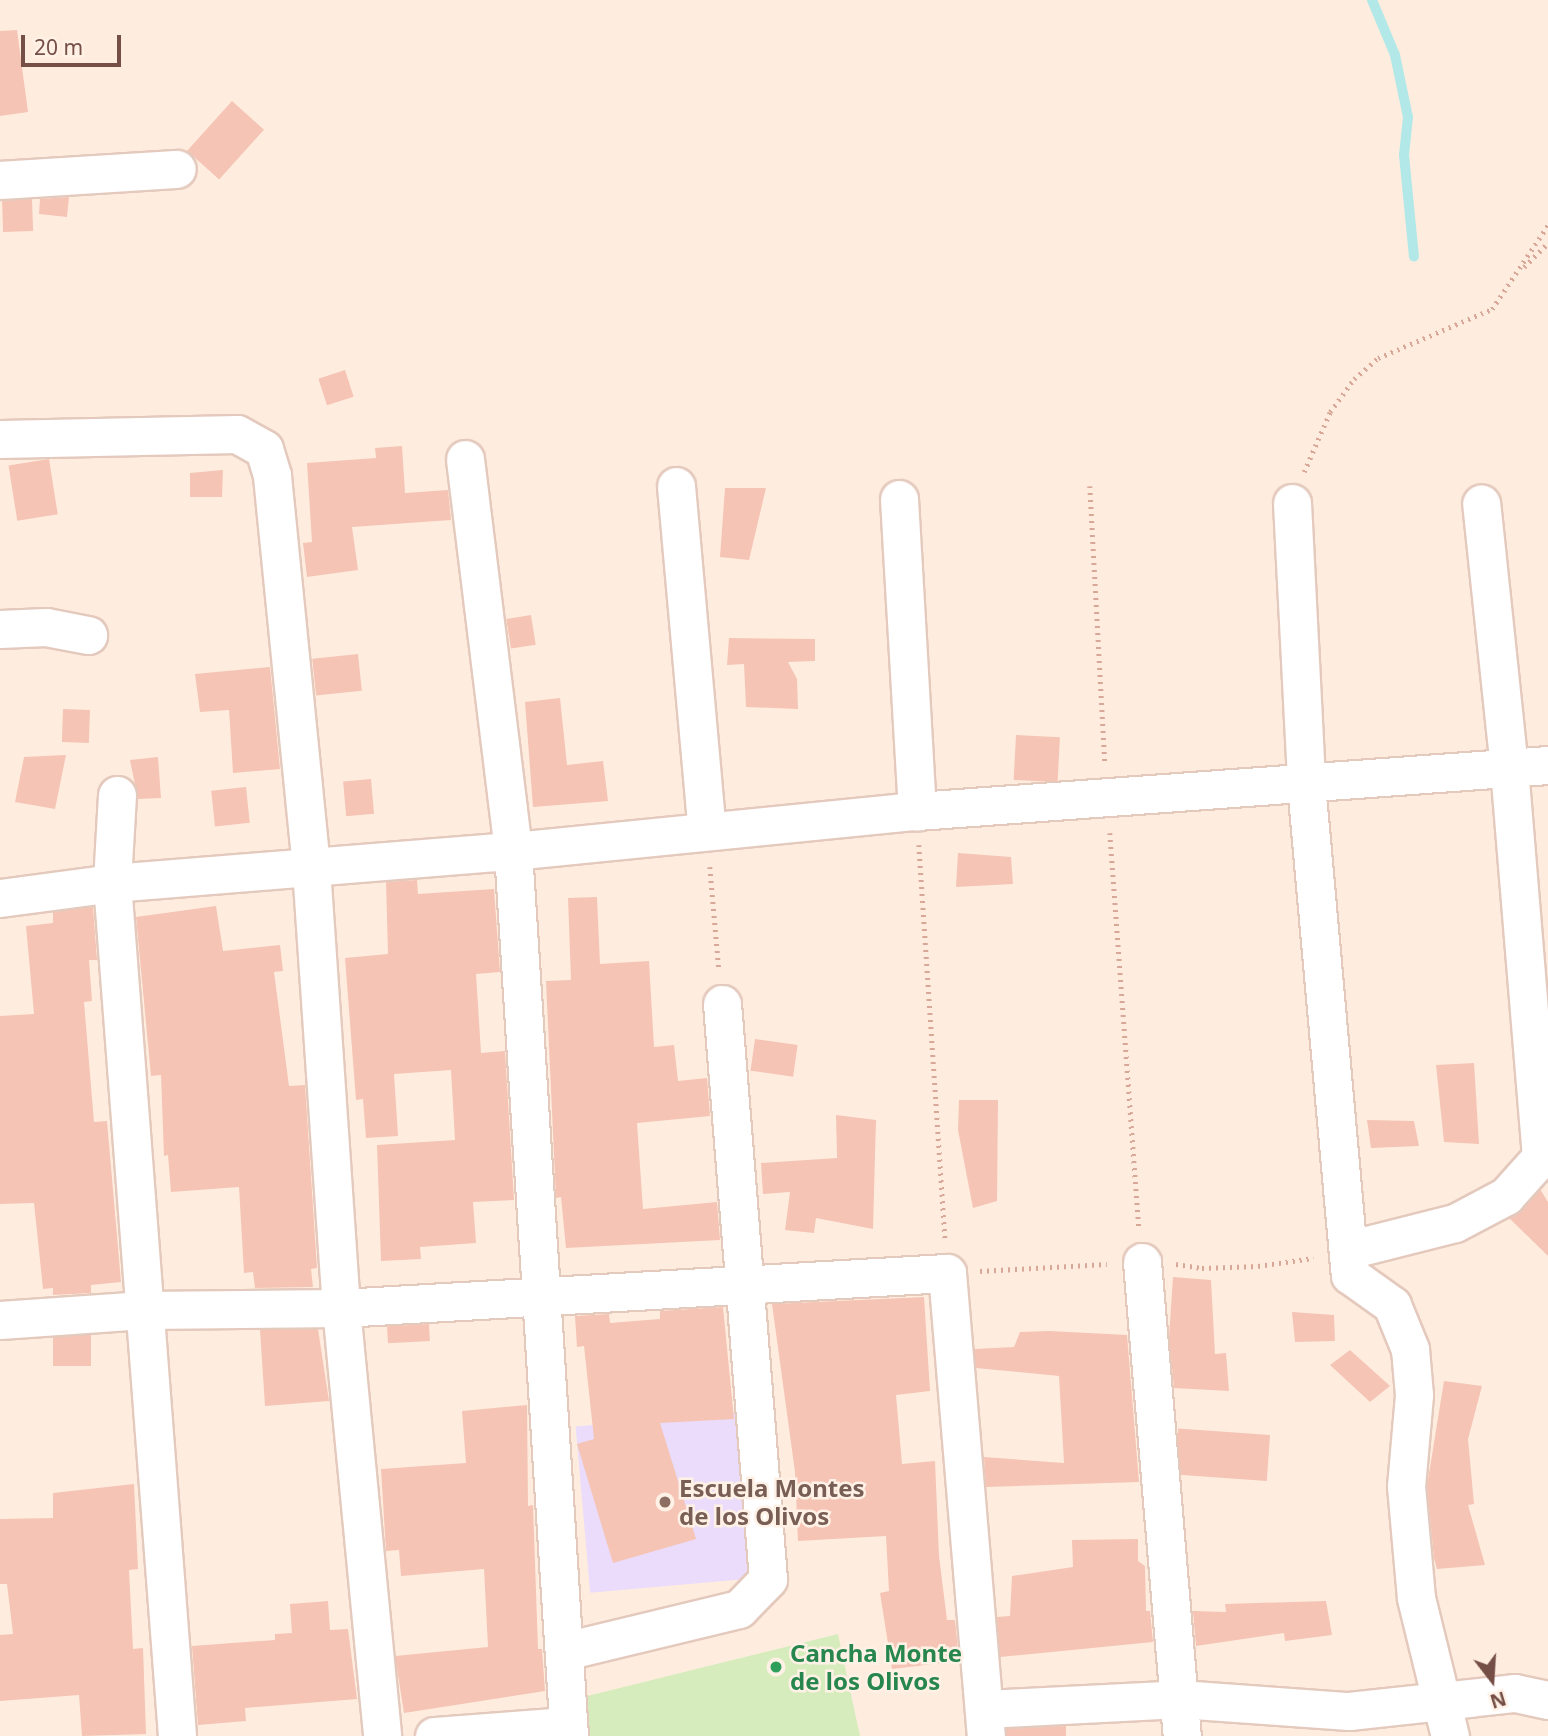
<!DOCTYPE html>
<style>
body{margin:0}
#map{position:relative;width:1548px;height:1736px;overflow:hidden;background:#feeddf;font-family:"Noto Sans",sans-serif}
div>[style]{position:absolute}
.education>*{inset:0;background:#eadcfa;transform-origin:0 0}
.green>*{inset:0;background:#d7ecbd}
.stream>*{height:10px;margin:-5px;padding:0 5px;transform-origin:5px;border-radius:5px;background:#b2e8e7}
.building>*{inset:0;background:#f5c4b5;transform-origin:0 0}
.path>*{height:4.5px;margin-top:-2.25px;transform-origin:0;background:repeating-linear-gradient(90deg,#d9a798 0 2px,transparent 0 7px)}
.roads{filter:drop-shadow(2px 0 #e4c9bd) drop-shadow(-2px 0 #e4c9bd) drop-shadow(0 2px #e4c9bd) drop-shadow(0 -2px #e4c9bd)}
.street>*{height:37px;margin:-18.5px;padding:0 18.5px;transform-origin:18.5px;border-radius:18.5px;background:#fff}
.dots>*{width:19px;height:19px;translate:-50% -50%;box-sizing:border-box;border:4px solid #fff1e6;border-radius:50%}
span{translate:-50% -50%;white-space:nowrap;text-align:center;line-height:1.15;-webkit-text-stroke:5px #fff1e6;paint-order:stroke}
.education-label{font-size:24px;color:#785e54;font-weight:700}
.left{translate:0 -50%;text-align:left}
.leisure-label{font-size:24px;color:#27864d;font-weight:700}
.north{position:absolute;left:1457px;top:1645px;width:70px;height:70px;-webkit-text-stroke:5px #fff1e6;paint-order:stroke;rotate:163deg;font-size:19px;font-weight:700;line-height:28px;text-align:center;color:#754e45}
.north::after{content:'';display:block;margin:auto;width:24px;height:32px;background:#754e45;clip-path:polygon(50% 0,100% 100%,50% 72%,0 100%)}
.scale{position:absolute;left:21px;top:35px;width:100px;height:32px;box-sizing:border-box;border:4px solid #754e45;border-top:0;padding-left:9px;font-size:21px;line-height:24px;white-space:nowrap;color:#754e45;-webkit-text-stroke:5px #fff1e6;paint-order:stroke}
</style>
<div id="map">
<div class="education">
<i style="left:740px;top:1412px;width:167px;height:165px;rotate:85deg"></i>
</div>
<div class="green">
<i style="clip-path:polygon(838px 1634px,860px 1736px,583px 1736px,575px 1699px)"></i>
</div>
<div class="stream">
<i style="left:1372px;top:0;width:60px;rotate:67.3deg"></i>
<i style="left:1395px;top:55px;width:63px;rotate:78.2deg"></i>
<i style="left:1408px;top:117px;width:38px;rotate:96deg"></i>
<i style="left:1404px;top:155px;width:102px;rotate:84.4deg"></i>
</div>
<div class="building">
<i style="clip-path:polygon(17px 30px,28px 112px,0 116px,0 31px)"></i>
<i style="left:232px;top:101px;width:43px;height:67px;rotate:42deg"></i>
<i style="clip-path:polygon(69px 197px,67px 217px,39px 214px,40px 199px)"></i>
<i style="left:32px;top:199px;width:32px;height:30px;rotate:88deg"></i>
<i style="left:345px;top:370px;width:28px;height:28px;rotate:72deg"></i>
<i style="clip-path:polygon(402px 446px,405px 493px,448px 490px,451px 520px,352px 527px,358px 570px,307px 577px,303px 543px,312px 542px,307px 463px,376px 458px,375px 448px)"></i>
<i style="left:49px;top:459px;width:56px;height:41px;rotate:81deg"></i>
<i style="clip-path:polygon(223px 470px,222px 497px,190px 497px,190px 473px)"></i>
<i style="clip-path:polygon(725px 488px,766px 488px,749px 560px,720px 557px)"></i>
<i style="left:531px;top:615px;width:30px;height:25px;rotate:81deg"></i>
<i style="clip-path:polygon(729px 638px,815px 639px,815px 661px,788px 662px,797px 679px,798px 709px,746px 707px,744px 664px,727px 665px)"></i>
<i style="left:358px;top:654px;width:37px;height:46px;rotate:84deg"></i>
<i style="clip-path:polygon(270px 667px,280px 769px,233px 773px,229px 710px,200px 712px,195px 674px)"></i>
<i style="clip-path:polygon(560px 698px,567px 765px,603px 761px,608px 801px,533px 807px,525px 702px)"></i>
<i style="left:63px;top:709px;width:27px;height:33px;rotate:2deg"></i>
<i style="left:1016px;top:735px;width:44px;height:45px;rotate:3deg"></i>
<i style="clip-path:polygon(66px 755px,55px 809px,15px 802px,24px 757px)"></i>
<i style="clip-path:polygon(158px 757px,161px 798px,138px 799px,130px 760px)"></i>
<i style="left:371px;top:779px;width:35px;height:28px;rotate:85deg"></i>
<i style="left:246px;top:787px;width:36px;height:35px;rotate:84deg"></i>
<i style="clip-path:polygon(958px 853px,1011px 857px,1013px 884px,956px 887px)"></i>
<i style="clip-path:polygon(417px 880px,418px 894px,494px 889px,500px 972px,476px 974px,481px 1053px,505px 1051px,514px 1200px,473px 1202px,476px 1243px,420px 1247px,421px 1259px,381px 1261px,377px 1145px,455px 1140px,451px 1070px,394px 1074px,398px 1136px,366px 1138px,363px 1099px,356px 1100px,345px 958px,388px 954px,386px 882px)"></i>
<i style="clip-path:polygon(597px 897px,600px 964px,649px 961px,654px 1047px,674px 1045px,678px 1081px,707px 1078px,710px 1116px,637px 1123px,643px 1209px,717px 1202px,720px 1240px,566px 1248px,561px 1197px,556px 1198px,546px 981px,571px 980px,568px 898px)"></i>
<i style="clip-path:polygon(216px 906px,223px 951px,280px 945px,283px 971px,274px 972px,289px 1086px,305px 1085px,317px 1268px,311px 1269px,313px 1287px,255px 1288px,253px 1272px,244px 1273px,239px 1187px,171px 1192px,168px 1155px,164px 1156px,161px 1075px,151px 1076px,136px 917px)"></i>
<i style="clip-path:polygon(93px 907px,97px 960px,89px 960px,92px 1001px,84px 1002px,94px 1122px,107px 1121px,121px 1282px,91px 1285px,91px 1293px,53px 1295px,53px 1288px,43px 1289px,34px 1203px,0 1204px,0 1016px,34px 1014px,26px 926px,53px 923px,53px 912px)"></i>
<i style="left:755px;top:1039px;width:43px;height:32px;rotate:8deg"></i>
<i style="clip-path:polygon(1474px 1063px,1479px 1144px,1444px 1142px,1436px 1065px)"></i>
<i style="clip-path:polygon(959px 1100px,998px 1100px,997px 1201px,973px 1208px,958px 1130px)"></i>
<i style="clip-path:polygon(836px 1115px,876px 1120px,873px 1229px,816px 1218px,814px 1233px,785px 1230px,790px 1192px,763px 1194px,761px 1163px,837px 1158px)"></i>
<i style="clip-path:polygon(1367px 1120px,1414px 1121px,1419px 1146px,1371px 1148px)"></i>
<i style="clip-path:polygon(1540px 1189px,1548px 1202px,1548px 1256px,1509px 1218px)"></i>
<i style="clip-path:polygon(1173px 1277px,1211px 1280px,1215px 1354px,1226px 1353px,1229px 1391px,1174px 1388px,1169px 1337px)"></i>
<i style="clip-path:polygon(924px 1297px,930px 1391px,896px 1395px,902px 1464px,935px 1461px,939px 1556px,947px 1620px,955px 1620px,959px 1661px,892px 1669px,880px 1593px,889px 1591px,886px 1536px,798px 1541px,795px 1472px,772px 1304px)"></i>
<i style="clip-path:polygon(723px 1307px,734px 1419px,660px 1423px,696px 1539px,613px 1563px,577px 1444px,594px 1439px,584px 1346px,577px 1347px,575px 1316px,609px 1314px,610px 1323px,660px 1319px,660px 1311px)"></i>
<i style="clip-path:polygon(1292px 1312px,1334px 1315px,1335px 1341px,1295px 1342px)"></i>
<i style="left:429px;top:1324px;width:17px;height:42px;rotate:87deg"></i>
<i style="clip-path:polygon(318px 1329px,329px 1401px,265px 1406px,260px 1330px)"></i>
<i style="clip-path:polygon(1049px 1331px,1127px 1335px,1139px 1482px,986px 1487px,984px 1457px,1064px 1463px,1059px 1376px,976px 1368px,974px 1349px,1014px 1347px,1020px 1332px)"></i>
<i style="left:91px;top:1335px;width:31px;height:38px;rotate:90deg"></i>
<i style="clip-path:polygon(1350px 1350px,1390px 1386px,1370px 1402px,1330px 1365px)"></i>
<i style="clip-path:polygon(1444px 1381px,1482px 1386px,1468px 1439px,1474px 1504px,1468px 1505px,1485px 1565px,1437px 1569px,1434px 1558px,1427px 1486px)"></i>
<i style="clip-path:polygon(527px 1405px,528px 1506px,533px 1505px,538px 1649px,542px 1649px,545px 1691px,404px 1713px,395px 1656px,488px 1647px,484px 1569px,401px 1576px,399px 1550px,386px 1551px,381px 1469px,466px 1463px,462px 1411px)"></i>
<i style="left:1270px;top:1435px;width:46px;height:92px;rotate:94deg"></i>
<i style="clip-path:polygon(134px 1484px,138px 1569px,129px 1570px,133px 1649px,143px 1648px,146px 1734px,82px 1736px,79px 1695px,0 1701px,0 1635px,13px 1634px,7px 1584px,0 1584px,0 1519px,53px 1518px,53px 1493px)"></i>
<i style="clip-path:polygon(1138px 1539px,1138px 1561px,1145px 1566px,1146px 1611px,1150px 1611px,1153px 1642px,1000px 1657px,997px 1617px,1010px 1616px,1012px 1576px,1073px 1567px,1072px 1540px)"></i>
<i style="clip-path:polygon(328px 1601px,330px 1630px,348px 1629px,357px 1699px,245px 1708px,246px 1721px,198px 1725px,192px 1646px,275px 1640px,275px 1634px,292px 1633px,290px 1604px)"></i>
<i style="clip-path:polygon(1326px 1601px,1332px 1635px,1285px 1641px,1284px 1633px,1196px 1646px,1193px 1611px,1226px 1612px,1225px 1604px)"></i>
<i style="clip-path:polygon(1066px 1726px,1066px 1736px,1007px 1736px,1006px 1729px)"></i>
</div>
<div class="path">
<i style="left:1524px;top:267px;width:34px;rotate:-45deg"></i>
<i style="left:1304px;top:472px;width:65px;rotate:-66.6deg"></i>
<i style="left:1330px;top:412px;width:41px;rotate:-54deg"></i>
<i style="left:1354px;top:379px;width:32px;rotate:-41deg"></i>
<i style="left:1378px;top:358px;width:124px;rotate:-23.3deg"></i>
<i style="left:1492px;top:309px;width:101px;rotate:-56.3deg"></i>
<i style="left:1090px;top:486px;width:279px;rotate:86.9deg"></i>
<i style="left:1110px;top:833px;width:397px;rotate:85.8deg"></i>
<i style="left:919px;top:845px;width:394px;rotate:86.2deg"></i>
<i style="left:710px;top:867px;width:102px;rotate:85deg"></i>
<i style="left:1176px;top:1264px;width:26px;rotate:9deg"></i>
<i style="left:1202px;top:1268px;width:56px;rotate:-2deg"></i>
<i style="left:1258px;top:1266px;width:56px;rotate:-8.3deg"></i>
<i style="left:980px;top:1271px;width:127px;rotate:-3.2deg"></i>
</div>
<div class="roads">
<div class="street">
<i style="left:0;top:180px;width:177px;rotate:-3.6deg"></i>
<i style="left:0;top:439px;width:237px;rotate:-1.2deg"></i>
<i style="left:237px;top:434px;width:31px;rotate:29deg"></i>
<i style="left:264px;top:449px;width:28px;rotate:73deg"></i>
<i style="left:272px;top:476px;width:394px;rotate:84.3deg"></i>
<i style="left:311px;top:868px;width:441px;rotate:86.1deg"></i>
<i style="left:341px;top:1308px;width:430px;rotate:84.5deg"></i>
<i style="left:465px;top:459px;width:395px;rotate:83deg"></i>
<i style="left:513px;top:851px;width:887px;rotate:86.38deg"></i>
<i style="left:676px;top:486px;width:346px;rotate:84.9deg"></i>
<i style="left:899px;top:499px;width:313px;rotate:86.7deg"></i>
<i style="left:1292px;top:503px;width:281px;rotate:87.1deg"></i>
<i style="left:1306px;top:784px;width:493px;rotate:84.9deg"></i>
<i style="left:1350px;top:1275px;width:52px;rotate:35.5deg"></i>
<i style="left:1392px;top:1305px;width:48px;rotate:67.8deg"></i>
<i style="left:1410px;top:1349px;width:46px;rotate:85deg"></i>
<i style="left:1414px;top:1395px;width:91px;rotate:95deg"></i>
<i style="left:1406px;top:1486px;width:112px;rotate:84.9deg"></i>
<i style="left:1416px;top:1598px;width:142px;rotate:76.2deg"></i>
<i style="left:0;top:629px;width:46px;rotate:-2.5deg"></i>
<i style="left:46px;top:627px;width:43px;rotate:10.8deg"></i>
<i style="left:117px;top:795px;width:88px;rotate:93.3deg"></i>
<i style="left:112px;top:883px;width:855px;rotate:85.64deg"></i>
<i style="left:0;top:898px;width:113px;rotate:-7.6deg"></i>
<i style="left:112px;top:883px;width:402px;rotate:-4.6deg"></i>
<i style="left:513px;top:851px;width:406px;rotate:-5.7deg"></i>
<i style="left:917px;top:811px;width:633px;rotate:-4.17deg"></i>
<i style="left:1348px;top:1250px;width:110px;rotate:-14.2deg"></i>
<i style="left:1455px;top:1223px;width:58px;rotate:-27.9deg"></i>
<i style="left:1506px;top:1196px;width:52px;rotate:-48.1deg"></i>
<i style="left:1541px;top:1157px;width:390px;rotate:-94.7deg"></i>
<i style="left:1509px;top:768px;width:266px;rotate:-96deg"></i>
<i style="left:1142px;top:1262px;width:476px;rotate:85.2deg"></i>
<i style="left:0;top:1320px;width:144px;rotate:-4deg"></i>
<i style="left:144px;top:1310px;width:197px;rotate:-0.6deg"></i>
<i style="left:341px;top:1308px;width:607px;rotate:-3.31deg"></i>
<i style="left:947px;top:1273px;width:465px;rotate:85.2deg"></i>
<i style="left:565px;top:1651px;width:179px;rotate:-13.6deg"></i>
<i style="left:739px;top:1609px;width:42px;rotate:-46deg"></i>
<i style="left:768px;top:1579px;width:577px;rotate:-94.57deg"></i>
<i style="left:985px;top:1709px;width:195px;rotate:-2.9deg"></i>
<i style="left:1180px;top:1699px;width:169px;rotate:4.1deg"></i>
<i style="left:1349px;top:1711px;width:167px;rotate:-6.2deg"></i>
<i style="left:1515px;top:1693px;width:34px;rotate:12deg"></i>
<i style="left:434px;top:1736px;width:134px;rotate:-4.3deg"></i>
</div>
</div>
<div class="dots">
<i style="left:665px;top:1502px;background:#8d6e63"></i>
<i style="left:776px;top:1667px;background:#2e9e5b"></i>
</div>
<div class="education-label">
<span class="left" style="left:679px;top:1502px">Escuela Montes<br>de los Olivos</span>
</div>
<div class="leisure-label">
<span class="left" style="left:790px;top:1667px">Cancha Monte<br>de los Olivos</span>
</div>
<div class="north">N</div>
<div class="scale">20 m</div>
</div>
